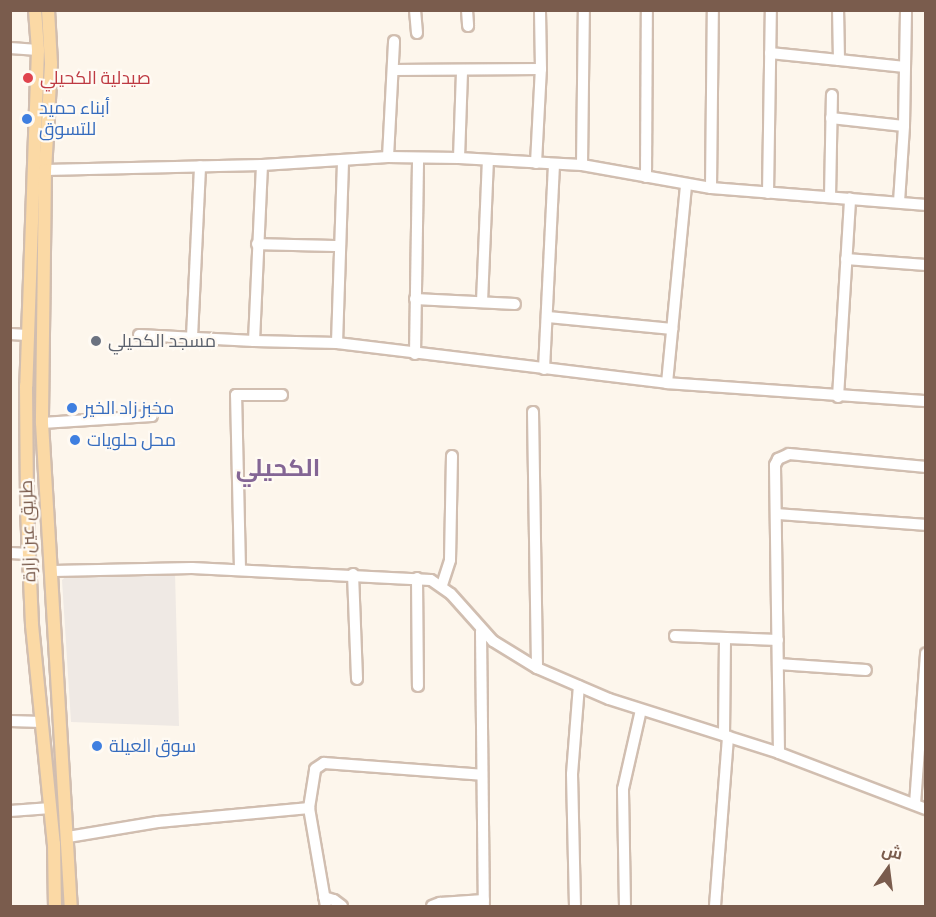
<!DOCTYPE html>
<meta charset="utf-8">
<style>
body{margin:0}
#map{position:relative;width:936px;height:917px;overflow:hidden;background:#fdf6ec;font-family:"PT Sans Narrow",Cairo,sans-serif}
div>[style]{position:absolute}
.industrial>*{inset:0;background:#efe9e4}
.roads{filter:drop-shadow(2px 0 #d1beb0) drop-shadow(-2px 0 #d1beb0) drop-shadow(0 2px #d1beb0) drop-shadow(0 -2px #d1beb0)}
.minor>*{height:10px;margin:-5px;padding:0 5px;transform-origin:5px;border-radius:5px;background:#fff}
.major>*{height:12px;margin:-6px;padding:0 6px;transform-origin:6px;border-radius:6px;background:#fbd9a5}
.dots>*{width:16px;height:16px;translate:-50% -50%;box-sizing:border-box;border:3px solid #fffaf3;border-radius:50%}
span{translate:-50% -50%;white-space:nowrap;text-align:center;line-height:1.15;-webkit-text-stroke:4.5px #fffaf3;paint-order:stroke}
.health-label{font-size:18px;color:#be3a42}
.left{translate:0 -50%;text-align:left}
.shop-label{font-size:18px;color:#366cbe}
.worship-label{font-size:18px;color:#5b616d}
.street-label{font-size:18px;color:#7a5c4d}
.district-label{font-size:24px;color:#846695;font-weight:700}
.frame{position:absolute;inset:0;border:12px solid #7a5c4d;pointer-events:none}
.north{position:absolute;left:858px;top:839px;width:60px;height:60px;-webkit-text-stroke:4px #fffaf3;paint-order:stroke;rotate:14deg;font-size:16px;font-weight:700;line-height:24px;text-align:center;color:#7a5c4d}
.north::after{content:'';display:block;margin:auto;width:21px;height:27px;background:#7a5c4d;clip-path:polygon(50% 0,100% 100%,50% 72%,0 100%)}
</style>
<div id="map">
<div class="industrial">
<i style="clip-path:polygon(175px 573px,179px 726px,71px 722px,62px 580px,69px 574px)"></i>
</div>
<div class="roads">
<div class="minor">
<i style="left:415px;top:10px;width:23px;rotate:85deg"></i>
<i style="left:467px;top:10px;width:16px;rotate:86deg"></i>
<i style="left:10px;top:48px;width:28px;rotate:4deg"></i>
<i style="left:770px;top:53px;width:69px;rotate:5.8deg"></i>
<i style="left:839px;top:60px;width:50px;rotate:-91.1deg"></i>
<i style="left:839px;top:60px;width:66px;rotate:6.1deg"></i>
<i style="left:393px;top:70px;width:148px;rotate:-0.4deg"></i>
<i style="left:831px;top:118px;width:73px;rotate:6.3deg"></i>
<i style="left:388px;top:157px;width:116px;rotate:-87deg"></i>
<i style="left:459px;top:158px;width:88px;rotate:-88deg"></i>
<i style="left:536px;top:163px;width:94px;rotate:-87deg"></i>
<i style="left:541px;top:69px;width:59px;rotate:-91deg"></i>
<i style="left:262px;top:165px;width:176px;rotate:92.6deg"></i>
<i style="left:254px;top:341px;width:83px;rotate:1.4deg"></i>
<i style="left:337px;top:343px;width:332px;rotate:6.9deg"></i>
<i style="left:667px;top:383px;width:260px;rotate:4deg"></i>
<i style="left:582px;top:165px;width:155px;rotate:-89.3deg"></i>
<i style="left:45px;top:170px;width:217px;rotate:-1.3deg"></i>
<i style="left:262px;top:165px;width:126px;rotate:-3.6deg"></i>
<i style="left:388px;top:157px;width:71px;rotate:0.8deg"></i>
<i style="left:459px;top:158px;width:123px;rotate:3.3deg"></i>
<i style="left:582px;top:165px;width:131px;rotate:10.1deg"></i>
<i style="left:711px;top:188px;width:216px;rotate:4.5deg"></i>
<i style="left:646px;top:177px;width:167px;rotate:-89.7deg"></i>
<i style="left:711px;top:188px;width:178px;rotate:-89.4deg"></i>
<i style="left:768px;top:193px;width:183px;rotate:-89.1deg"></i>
<i style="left:830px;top:197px;width:102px;rotate:-88.9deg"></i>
<i style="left:899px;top:202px;width:76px;rotate:-86.2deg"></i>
<i style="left:904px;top:126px;width:116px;rotate:-89deg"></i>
<i style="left:257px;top:244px;width:83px;rotate:1.4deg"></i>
<i style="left:846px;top:259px;width:80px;rotate:4.3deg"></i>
<i style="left:415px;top:299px;width:100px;rotate:2.9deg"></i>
<i style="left:482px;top:302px;width:142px;rotate:-87.6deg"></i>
<i style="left:548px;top:317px;width:125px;rotate:5.5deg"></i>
<i style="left:10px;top:334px;width:17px;rotate:3deg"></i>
<i style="left:139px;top:335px;width:115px;rotate:3deg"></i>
<i style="left:192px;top:337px;width:171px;rotate:-87.3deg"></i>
<i style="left:337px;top:343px;width:182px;rotate:-88.1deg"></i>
<i style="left:415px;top:354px;width:196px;rotate:-89.1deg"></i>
<i style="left:544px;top:369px;width:205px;rotate:-87.2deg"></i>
<i style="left:667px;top:383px;width:199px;rotate:-84.5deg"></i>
<i style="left:838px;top:397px;width:199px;rotate:-86.5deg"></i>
<i style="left:533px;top:412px;width:256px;rotate:89.1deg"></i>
<i style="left:42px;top:423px;width:110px;rotate:-3.6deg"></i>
<i style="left:777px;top:514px;width:149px;rotate:4.2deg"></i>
<i style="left:10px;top:553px;width:19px;rotate:3deg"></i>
<i style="left:240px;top:569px;width:174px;rotate:-91.3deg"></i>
<i style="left:236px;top:395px;width:46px"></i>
<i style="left:53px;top:571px;width:139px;rotate:-1.2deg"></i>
<i style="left:192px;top:568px;width:239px;rotate:2.9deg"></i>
<i style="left:431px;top:580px;width:24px;rotate:35deg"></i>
<i style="left:451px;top:594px;width:63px;rotate:48.2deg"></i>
<i style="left:493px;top:641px;width:52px;rotate:31.5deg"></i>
<i style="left:537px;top:668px;width:78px;rotate:23.3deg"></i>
<i style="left:609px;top:699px;width:178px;rotate:17.6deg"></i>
<i style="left:779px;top:753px;width:157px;rotate:20.9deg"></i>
<i style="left:353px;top:574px;width:105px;rotate:87.8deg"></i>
<i style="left:417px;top:578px;width:108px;rotate:89.5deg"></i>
<i style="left:442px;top:585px;width:26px;rotate:-72deg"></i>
<i style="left:450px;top:560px;width:104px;rotate:-88.9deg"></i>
<i style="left:481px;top:631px;width:275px;rotate:89.4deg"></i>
<i style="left:675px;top:636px;width:103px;rotate:2.2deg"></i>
<i style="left:778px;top:664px;width:88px;rotate:3.9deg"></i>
<i style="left:10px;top:721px;width:32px;rotate:2deg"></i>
<i style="left:724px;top:735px;width:97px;rotate:-89.4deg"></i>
<i style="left:779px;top:753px;width:288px;rotate:-90.8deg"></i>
<i style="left:775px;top:465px;width:7px;rotate:-63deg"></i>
<i style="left:778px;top:459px;width:12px;rotate:-24deg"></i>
<i style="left:789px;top:454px;width:138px;rotate:5.4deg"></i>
<i style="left:915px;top:804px;width:151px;rotate:-85.8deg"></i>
<i style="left:309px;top:808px;width:39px;rotate:-81deg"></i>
<i style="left:315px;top:769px;width:11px;rotate:-34deg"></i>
<i style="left:324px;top:763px;width:158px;rotate:4.3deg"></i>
<i style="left:10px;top:811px;width:41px;rotate:-4.2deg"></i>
<i style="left:68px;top:837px;width:91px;rotate:-9.5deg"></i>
<i style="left:158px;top:822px;width:152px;rotate:-5.3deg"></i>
<i style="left:309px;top:808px;width:99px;rotate:80.2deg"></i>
<i style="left:324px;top:897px;width:10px;rotate:17deg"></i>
<i style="left:334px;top:900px;width:10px;rotate:37deg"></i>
<i style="left:432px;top:906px;width:9px;rotate:-21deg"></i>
<i style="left:440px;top:903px;width:44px;rotate:-3.9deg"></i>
<i style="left:575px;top:906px;width:132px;rotate:-91.3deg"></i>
<i style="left:572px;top:774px;width:88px;rotate:-85.5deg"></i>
<i style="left:625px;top:906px;width:117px;rotate:-91deg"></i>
<i style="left:623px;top:789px;width:81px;rotate:-77.2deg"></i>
<i style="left:715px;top:906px;width:170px;rotate:-85.6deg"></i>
</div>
<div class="major">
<i style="left:35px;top:10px;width:40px;rotate:85.7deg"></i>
<i style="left:38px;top:50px;width:336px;rotate:92deg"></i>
<i style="left:26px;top:386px;width:124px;rotate:89.5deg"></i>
<i style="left:27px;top:510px;width:115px;rotate:87.5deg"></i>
<i style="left:32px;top:625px;width:220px;rotate:84.3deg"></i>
<i style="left:54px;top:844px;width:62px;rotate:89.1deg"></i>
<i style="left:48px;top:10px;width:54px;rotate:86.8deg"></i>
<i style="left:51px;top:64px;width:106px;rotate:93.2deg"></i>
<i style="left:45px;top:170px;width:253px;rotate:90.7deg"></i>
<i style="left:42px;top:423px;width:484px;rotate:86.6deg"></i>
</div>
</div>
<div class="dots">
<i style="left:28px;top:78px;background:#e0444e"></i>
<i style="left:27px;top:119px;background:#3f7fe0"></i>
<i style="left:96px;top:341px;background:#6b7280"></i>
<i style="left:72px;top:408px;background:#3f7fe0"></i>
<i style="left:75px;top:440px;background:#3f7fe0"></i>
<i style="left:97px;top:746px;background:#3f7fe0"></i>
</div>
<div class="health-label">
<span class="left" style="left:40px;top:78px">صيدلية الكحيلي</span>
</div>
<div class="shop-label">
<span class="left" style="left:39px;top:119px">أبناء حميد<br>للتسوق</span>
<span class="left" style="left:84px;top:408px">مخبز زاد الخير</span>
<span class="left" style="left:87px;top:440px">محل حلويات</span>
<span class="left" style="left:109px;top:746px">سوق العيلة</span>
</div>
<div class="worship-label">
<span class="left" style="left:108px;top:341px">مسجد الكحيلي</span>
</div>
<div class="street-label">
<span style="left:28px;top:531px;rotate:-92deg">طريق عين زارة</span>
</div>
<div class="district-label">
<span style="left:278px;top:468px">الكحيلي</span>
</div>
<div class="frame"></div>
<div class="north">ش</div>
</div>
